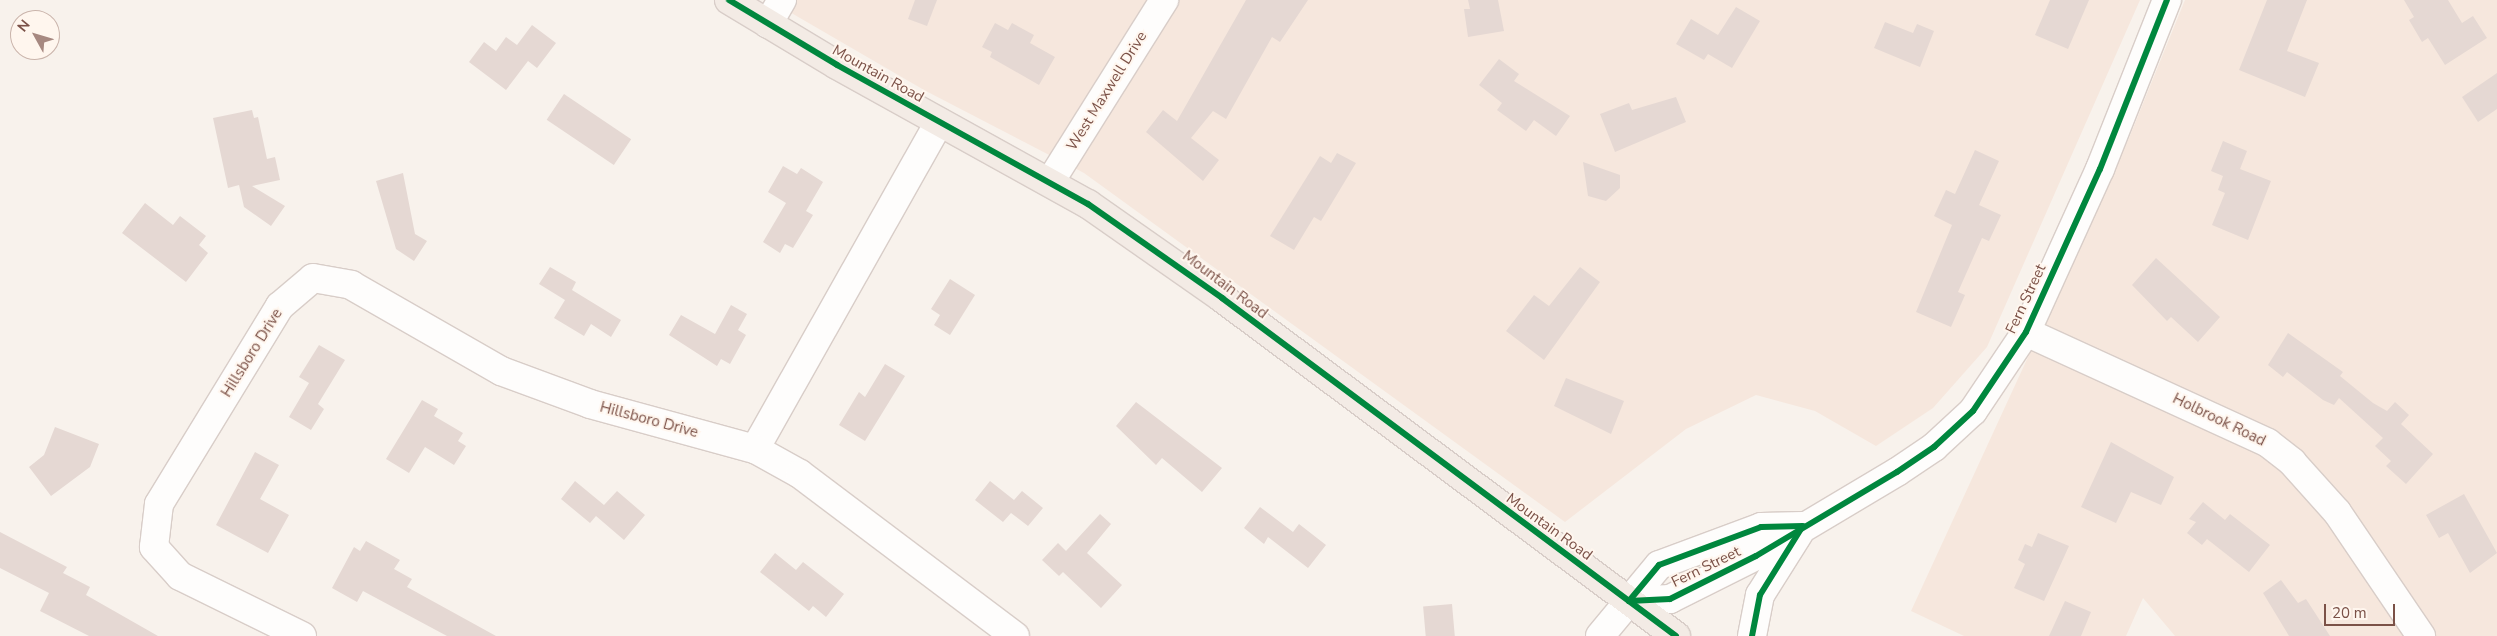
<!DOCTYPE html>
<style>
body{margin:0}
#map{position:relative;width:2497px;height:636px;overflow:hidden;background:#f8f2ec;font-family:"Nunito Sans",sans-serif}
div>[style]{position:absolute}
.residential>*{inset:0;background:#f6e7dd}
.building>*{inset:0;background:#e5d8d3;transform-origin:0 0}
.roads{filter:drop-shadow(1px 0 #d8cdc8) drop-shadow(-1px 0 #d8cdc8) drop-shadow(0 1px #d8cdc8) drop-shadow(0 -1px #d8cdc8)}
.minor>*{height:28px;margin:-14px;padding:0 14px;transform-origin:14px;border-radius:14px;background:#fefdfc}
.major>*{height:28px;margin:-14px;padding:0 14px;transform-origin:14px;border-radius:14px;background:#f3ebe5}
.cycleway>*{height:6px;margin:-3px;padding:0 3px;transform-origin:3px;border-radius:3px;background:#00873e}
span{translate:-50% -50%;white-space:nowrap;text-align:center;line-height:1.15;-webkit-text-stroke:4px #fff6ee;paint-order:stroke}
.street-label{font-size:15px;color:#7b5147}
.north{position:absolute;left:10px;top:10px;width:50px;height:50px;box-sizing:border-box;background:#fff6ee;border:1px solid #cab4ab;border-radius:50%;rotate:309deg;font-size:14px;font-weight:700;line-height:20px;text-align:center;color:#7b5147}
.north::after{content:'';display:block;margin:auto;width:18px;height:22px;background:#a78981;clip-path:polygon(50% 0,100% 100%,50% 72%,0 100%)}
.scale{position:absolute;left:2324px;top:604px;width:71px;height:22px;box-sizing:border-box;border:2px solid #7b5147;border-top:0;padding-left:6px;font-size:15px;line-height:18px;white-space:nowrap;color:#7b5147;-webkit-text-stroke:4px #fff6ee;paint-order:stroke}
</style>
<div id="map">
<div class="residential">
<i style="clip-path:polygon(769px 0,2140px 0,1987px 347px,1933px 408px,1876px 446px,1815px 411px,1756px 395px,1686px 429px,1565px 522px,1084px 173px,924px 90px)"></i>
<i style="clip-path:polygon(2185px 0,2497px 0,2497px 636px,2175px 636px,2143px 598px,2126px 636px,1964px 636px,1911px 611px,2129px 138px)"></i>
</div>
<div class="building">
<i style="clip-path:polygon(915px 0,937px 0,927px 26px,908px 19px)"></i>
<i style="clip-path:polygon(1246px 0,1308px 0,1280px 42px,1272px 37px,1226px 119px,1213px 111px,1191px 138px,1219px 160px,1203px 181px,1146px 132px,1163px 110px,1177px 121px)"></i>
<i style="clip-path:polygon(1468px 0,1498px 0,1504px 31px,1468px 37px,1464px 9px,1470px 9px)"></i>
<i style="clip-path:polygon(2050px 0,2089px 0,2068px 49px,2035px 35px)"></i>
<i style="clip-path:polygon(2267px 0,2307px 0,2287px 51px,2319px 63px,2305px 97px,2239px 70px)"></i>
<i style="clip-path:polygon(2404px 0,2448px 0,2462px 23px,2473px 16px,2487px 38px,2445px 65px,2428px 38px,2422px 42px,2409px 20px,2414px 17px)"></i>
<i style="clip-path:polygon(1736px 7px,1760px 21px,1732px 68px,1708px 54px,1704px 60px,1676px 44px,1691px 19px,1718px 35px)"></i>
<i style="clip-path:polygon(1885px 22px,1913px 33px,1917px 24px,1934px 31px,1920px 67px,1874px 48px)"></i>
<i style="clip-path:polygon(995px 23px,1008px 30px,1012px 23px,1034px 35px,1030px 43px,1055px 57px,1039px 85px,990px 57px,992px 52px,982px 47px)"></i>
<i style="clip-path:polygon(532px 25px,556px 43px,537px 68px,528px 61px,506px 90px,469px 62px,484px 42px,496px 51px,506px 37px,517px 45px)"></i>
<i style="clip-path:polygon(1499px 59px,1519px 74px,1514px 81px,1570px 116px,1556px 136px,1534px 120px,1526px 131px,1497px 110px,1502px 103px,1479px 85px)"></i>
<i style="clip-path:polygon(2497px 73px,2497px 109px,2478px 122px,2462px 97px)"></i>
<i style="left:564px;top:94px;width:81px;height:31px;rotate:34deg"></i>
<i style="clip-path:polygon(1676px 97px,1686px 122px,1615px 152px,1600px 114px,1629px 103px,1632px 110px)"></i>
<i style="clip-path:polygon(252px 110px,254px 118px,258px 117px,267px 159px,275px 157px,280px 180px,252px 186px,285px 206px,271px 226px,244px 207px,239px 185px,228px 188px,213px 118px)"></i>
<i style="clip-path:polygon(2223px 141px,2247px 151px,2240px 169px,2271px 181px,2248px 240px,2212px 225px,2225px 193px,2218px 190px,2223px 176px,2211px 171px)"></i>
<i style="clip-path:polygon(1975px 150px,1999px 161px,1979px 205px,2001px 215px,1989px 241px,1982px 238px,1958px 292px,1965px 295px,1951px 327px,1916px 312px,1952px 225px,1934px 216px,1946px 190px,1955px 194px)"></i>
<i style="clip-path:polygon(1337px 153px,1356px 163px,1321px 221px,1314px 217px,1294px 250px,1270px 236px,1320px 156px,1331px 163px)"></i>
<i style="clip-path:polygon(1583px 162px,1620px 175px,1620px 188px,1606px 201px,1588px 196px)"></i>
<i style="clip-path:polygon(783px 166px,797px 174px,801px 168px,823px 182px,806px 211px,813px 215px,793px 248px,785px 244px,780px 253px,763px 242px,786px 203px,768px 192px)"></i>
<i style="clip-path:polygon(403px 173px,415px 234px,427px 241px,414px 261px,396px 249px,376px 181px)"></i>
<i style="clip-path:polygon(145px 203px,173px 225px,180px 216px,206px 236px,199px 245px,208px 253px,186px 282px,122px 233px)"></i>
<i style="clip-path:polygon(2156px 258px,2220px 317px,2198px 342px,2171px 317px,2167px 321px,2132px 285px)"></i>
<i style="clip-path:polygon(550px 267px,576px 282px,572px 290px,621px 320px,611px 337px,591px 324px,584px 336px,554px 318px,565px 300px,539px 284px)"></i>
<i style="clip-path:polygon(1580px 267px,1600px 282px,1544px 360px,1506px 331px,1534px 295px,1549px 306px)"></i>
<i style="clip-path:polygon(950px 279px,975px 295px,950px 335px,934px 325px,940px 315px,931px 309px)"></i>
<i style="clip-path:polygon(731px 305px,747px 314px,738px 330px,746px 335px,730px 364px,721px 359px,717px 366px,669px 335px,681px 315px,715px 334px)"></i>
<i style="clip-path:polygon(2288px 333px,2343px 372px,2340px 376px,2373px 403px,2387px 411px,2395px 402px,2409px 415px,2401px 424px,2433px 454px,2406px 484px,2386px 466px,2391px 461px,2375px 446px,2383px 438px,2339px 398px,2334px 405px,2323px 400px,2287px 372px,2283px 377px,2268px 365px)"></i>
<i style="clip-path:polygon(319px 345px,345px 360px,318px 404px,324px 409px,311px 430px,289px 417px,309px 383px,299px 377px)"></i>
<i style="clip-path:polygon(885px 364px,905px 376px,865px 441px,839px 425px,859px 392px,865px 397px)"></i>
<i style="clip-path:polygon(1566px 378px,1624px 401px,1611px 434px,1554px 406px)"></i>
<i style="clip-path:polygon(422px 400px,438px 409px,434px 416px,463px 433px,458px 441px,466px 446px,454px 465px,425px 447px,409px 473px,386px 459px)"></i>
<i style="clip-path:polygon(1136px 402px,1222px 468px,1202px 492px,1162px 458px,1156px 465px,1116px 426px)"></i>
<i style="clip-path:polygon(55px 427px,99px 444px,90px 467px,51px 496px,29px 467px,44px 455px)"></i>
<i style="clip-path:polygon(2111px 442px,2174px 477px,2161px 505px,2131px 492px,2116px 523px,2081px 507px)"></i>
<i style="clip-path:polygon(255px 452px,279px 465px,260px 499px,289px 515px,268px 553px,216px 525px)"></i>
<i style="clip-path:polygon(575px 481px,604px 505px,617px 491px,645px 515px,624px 540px,596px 516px,590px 523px,561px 499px)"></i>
<i style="clip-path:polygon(990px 481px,1014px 500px,1022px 491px,1043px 508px,1028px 526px,1011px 513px,1003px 522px,975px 500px)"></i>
<i style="clip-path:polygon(2464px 494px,2497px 553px,2470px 573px,2448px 533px,2439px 538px,2426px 515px)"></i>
<i style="clip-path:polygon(2203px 502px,2225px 520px,2230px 514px,2270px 545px,2249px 572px,2207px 539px,2202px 545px,2187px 533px,2196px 522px,2189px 519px)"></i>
<i style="clip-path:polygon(1260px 507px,1293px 532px,1299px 524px,1326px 545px,1308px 568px,1268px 537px,1264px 544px,1244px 528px)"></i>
<i style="clip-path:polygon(1100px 514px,1111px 524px,1087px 553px,1122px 585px,1101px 608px,1063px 572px,1059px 576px,1042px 560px,1058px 543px,1066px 551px)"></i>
<i style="clip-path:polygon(0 532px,67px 567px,63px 573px,90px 587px,86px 595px,158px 636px,89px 636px,40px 611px,49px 593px,0 568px)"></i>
<i style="clip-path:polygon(2038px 533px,2069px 546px,2044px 601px,2014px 588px,2025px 564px,2018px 560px,2025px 544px,2032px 547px)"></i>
<i style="clip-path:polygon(366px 541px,400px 560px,394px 569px,412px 579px,407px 587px,496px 636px,447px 636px,363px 591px,357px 602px,332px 588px,354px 547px,360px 551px)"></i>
<i style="clip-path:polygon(775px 553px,796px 570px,803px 562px,844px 594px,826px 617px,813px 606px,809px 611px,760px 572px)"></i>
<i style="clip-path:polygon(2281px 580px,2298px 603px,2306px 599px,2330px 636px,2289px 636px,2263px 593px)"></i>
<i style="clip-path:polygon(2065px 601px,2091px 612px,2081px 636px,2049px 636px)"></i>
<i style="left:1452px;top:604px;width:32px;height:29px;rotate:85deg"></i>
</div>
<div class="roads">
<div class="minor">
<i style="left:768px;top:24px;width:28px;rotate:-60deg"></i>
<i style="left:1050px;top:182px;width:215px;rotate:-57.9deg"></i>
<i style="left:2026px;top:332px;width:266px;rotate:24.6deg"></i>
<i style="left:2268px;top:443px;width:31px;rotate:38deg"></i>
<i style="left:2292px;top:462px;width:67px;rotate:48deg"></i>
<i style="left:2337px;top:512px;width:150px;rotate:55.9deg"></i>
<i style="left:755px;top:449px;width:375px;rotate:-60.6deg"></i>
<i style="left:1629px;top:601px;width:41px;rotate:-2.8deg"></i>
<i style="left:1670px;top:599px;width:96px;rotate:-26.6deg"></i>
<i style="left:1756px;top:556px;width:164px;rotate:-30.8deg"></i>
<i style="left:1897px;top:472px;width:45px;rotate:-34deg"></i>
<i style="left:1934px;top:447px;width:53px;rotate:-42.7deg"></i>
<i style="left:1973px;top:411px;width:95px;rotate:-56.1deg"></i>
<i style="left:2026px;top:332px;width:179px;rotate:-65.6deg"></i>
<i style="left:2100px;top:169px;width:182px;rotate:-68.4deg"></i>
<i style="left:302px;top:636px;width:136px;rotate:-153.8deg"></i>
<i style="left:180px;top:576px;width:39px;rotate:-132deg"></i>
<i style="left:154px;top:547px;width:43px;rotate:-83.4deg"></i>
<i style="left:159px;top:504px;width:232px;rotate:-58.6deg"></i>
<i style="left:280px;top:306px;width:43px;rotate:-40.3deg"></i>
<i style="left:313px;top:278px;width:39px;rotate:10deg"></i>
<i style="left:351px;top:285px;width:173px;rotate:29.8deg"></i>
<i style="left:501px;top:371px;width:95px;rotate:20.3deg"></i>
<i style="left:590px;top:404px;width:171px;rotate:15.3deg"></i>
<i style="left:755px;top:449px;width:51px;rotate:29.1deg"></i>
<i style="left:800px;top:474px;width:269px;rotate:37deg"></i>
<i style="left:1600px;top:636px;width:92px;rotate:-50.3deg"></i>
<i style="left:1659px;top:565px;width:109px;rotate:-20.4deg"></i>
<i style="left:1761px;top:527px;width:42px;rotate:-1.4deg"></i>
<i style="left:1752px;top:636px;width:42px;rotate:-79deg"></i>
<i style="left:1760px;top:595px;width:73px;rotate:-57.8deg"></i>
</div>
<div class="major">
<i style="left:729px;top:0;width:126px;rotate:31deg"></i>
<i style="left:837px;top:65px;width:287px;rotate:29deg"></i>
<i style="left:1088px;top:204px;width:164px;rotate:35deg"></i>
<i style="left:1222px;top:298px;width:566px;rotate:36.67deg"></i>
</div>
</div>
<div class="cycleway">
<i style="left:729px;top:0;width:126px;rotate:31deg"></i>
<i style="left:837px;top:65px;width:287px;rotate:29deg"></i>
<i style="left:1088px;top:204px;width:164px;rotate:35deg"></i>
<i style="left:1222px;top:298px;width:566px;rotate:36.67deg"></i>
<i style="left:1629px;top:601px;width:41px;rotate:-2.8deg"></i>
<i style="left:1670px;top:599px;width:96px;rotate:-26.6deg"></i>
<i style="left:1756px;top:556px;width:164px;rotate:-30.8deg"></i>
<i style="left:1897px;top:472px;width:45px;rotate:-34deg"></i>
<i style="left:1934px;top:447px;width:53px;rotate:-42.7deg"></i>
<i style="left:1973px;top:411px;width:95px;rotate:-56.1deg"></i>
<i style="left:2026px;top:332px;width:179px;rotate:-65.6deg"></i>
<i style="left:2100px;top:169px;width:182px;rotate:-68.4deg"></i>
<i style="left:1629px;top:601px;width:47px;rotate:-50.2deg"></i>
<i style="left:1659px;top:565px;width:109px;rotate:-20.4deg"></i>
<i style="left:1761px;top:527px;width:42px;rotate:-1.4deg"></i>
<i style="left:1752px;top:636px;width:42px;rotate:-79deg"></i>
<i style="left:1760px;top:595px;width:78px;rotate:-58.2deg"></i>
</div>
<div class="street-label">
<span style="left:878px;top:74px;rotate:29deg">Mountain Road</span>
<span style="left:1107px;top:91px;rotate:-58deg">West Maxwell Drive</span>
<span style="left:1225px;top:285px;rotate:37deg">Mountain Road</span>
<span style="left:2026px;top:299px;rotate:-65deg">Fern Street</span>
<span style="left:252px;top:353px;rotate:-58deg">Hillsboro Drive</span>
<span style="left:649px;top:420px;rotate:15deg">Hillsboro Drive</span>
<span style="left:2219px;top:420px;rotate:26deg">Holbrook Road</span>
<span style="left:1549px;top:527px;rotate:36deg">Mountain Road</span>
<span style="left:1706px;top:567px;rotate:-26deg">Fern Street</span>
</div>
<div class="north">N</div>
<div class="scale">20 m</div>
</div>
